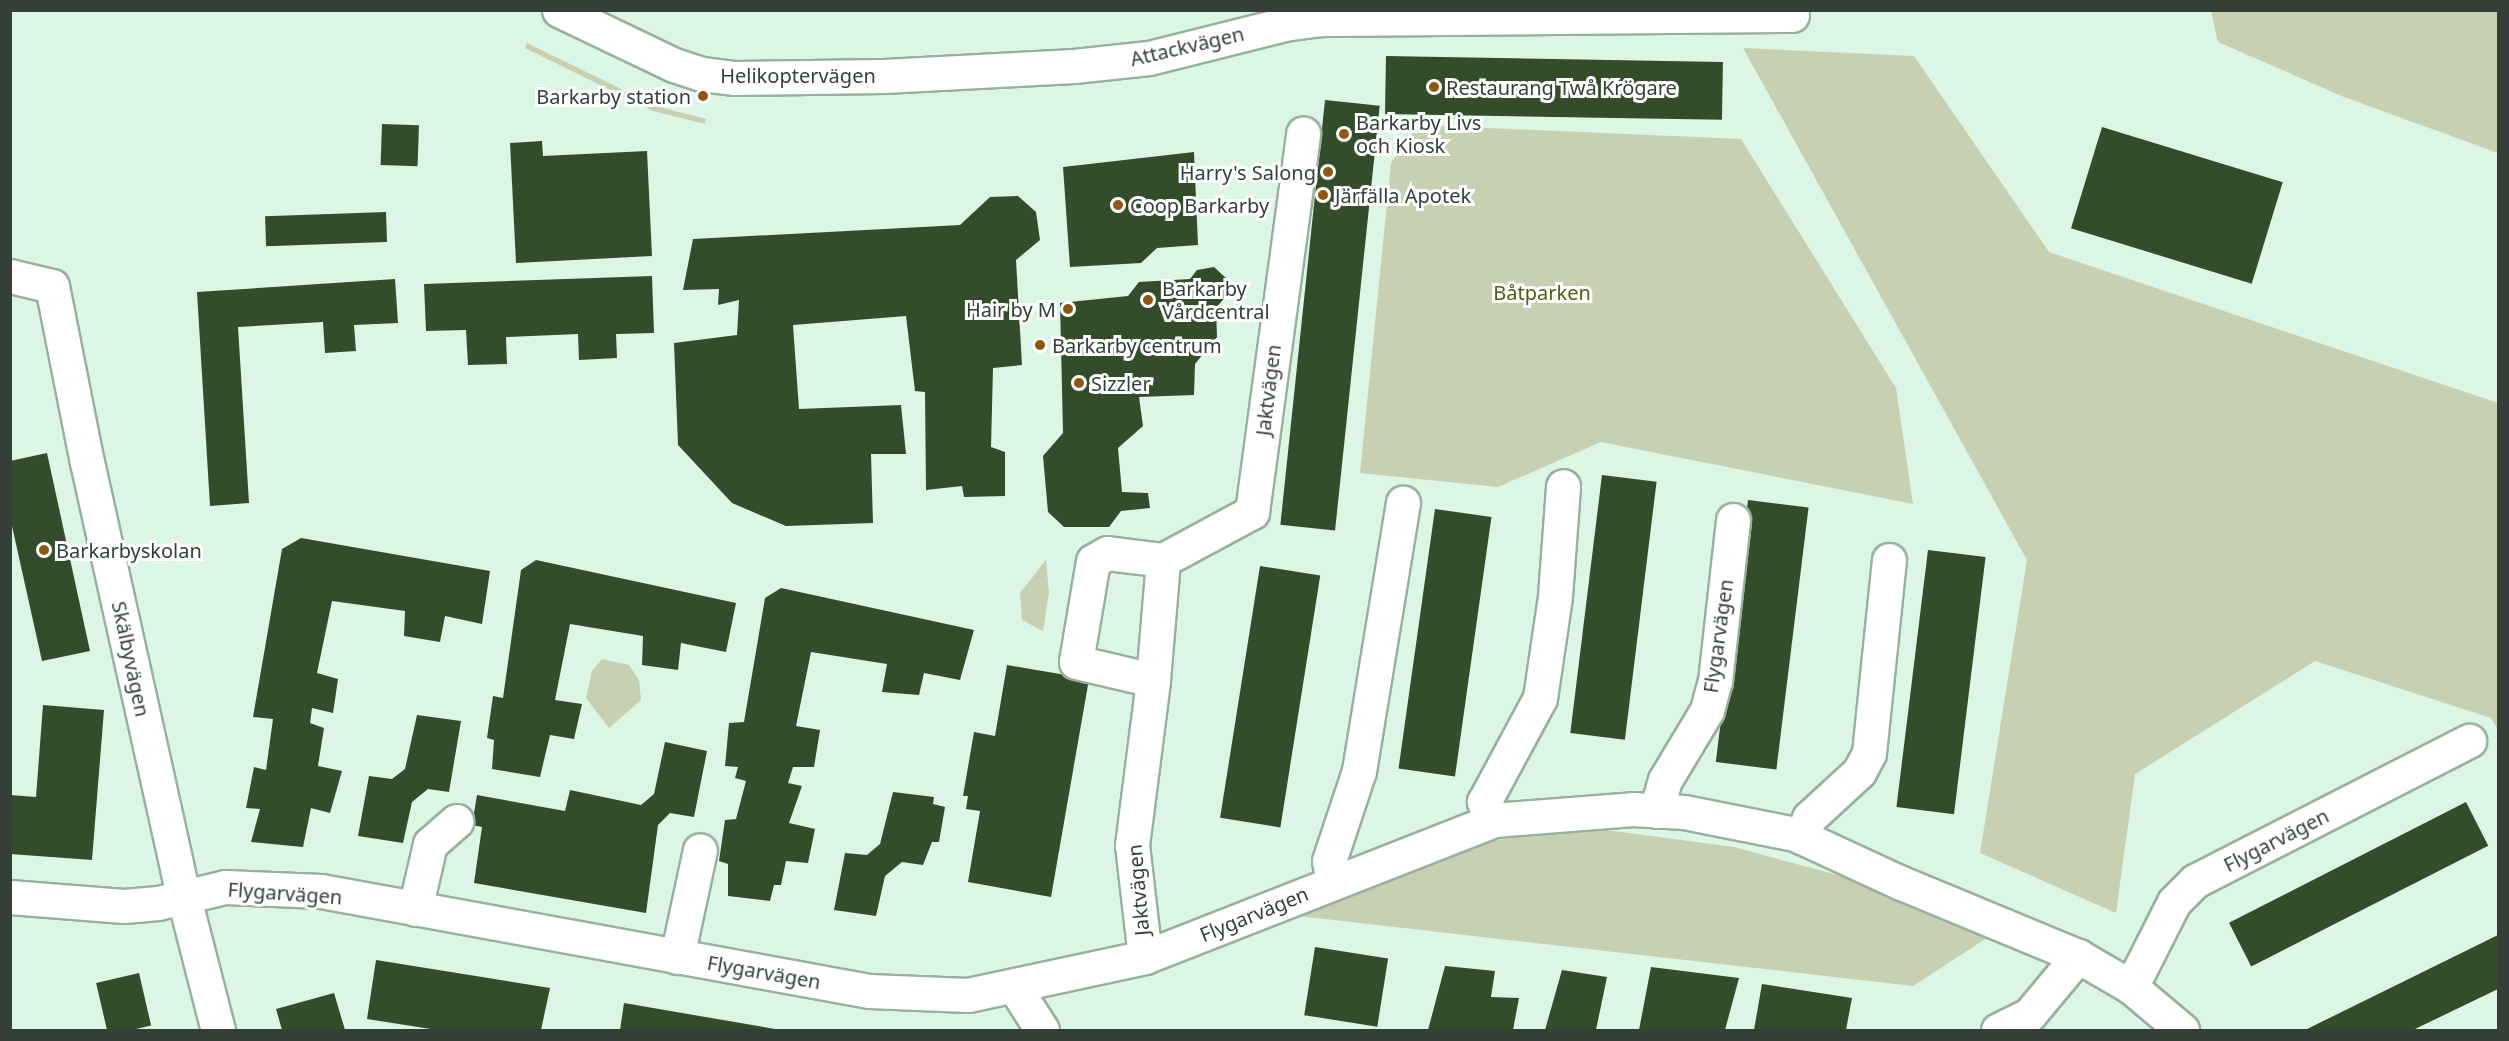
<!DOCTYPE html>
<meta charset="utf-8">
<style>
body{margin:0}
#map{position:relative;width:2509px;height:1041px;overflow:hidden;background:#dbf6e4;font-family:"Noto Sans",sans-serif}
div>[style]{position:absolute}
.green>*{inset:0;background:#c8d0b2}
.building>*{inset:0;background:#334d2a;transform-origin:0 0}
.roads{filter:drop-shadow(2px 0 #97b09f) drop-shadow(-2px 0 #97b09f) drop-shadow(0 2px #97b09f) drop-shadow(0 -2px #97b09f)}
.minor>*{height:33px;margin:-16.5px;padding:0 16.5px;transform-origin:16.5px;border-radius:16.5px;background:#fff}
.dots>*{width:16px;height:16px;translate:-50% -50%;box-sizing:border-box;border:3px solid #fff;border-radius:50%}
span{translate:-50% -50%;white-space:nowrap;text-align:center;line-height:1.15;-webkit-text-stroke:6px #fff;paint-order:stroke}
.street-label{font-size:20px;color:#343f38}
.poi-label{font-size:20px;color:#343f38}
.left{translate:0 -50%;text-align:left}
.right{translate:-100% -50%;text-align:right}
.park-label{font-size:20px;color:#505d14}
.frame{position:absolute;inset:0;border:12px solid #343f38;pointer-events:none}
</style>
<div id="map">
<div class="green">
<i style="clip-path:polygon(2211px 11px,2498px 11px,2498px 153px,2344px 97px,2218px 42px)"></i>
<i style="clip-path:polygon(527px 43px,656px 106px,706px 119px,705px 124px,653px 111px,525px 48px)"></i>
<i style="clip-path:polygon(1743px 48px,1914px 56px,2049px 252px,2498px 403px,2498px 730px,2491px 718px,2315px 661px,2135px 774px,2116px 913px,1980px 853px,2027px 560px)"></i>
<i style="clip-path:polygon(1418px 125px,1741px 139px,1896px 388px,1913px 504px,1601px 442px,1498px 487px,1360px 473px,1391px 163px)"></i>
<i style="clip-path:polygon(1046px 560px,1049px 593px,1043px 631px,1022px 620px,1020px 593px)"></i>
<i style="clip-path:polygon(602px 659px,629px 665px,639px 680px,641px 700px,609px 728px,586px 698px,592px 671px)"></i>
<i style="clip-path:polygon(1584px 827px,1734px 847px,1867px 883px,1990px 936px,1913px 986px,1290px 915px,1490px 841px)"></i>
</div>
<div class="building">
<i style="left:1386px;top:56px;width:337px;height:58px;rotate:1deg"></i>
<i style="left:1325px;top:100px;width:55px;height:427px;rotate:6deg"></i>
<i style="left:382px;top:124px;width:37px;height:41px;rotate:2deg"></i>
<i style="left:2102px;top:127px;width:189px;height:106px;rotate:17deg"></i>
<i style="clip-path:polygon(542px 141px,543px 156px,647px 151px,652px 256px,516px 263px,510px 143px)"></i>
<i style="clip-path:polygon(1194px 152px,1198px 245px,1157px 248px,1141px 263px,1070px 267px,1063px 167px)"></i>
<i style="clip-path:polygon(1018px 196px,1036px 212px,1040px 240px,1016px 260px,1022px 365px,993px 368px,991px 447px,1005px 452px,1005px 496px,964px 497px,962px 486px,926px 490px,925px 392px,915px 391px,906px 316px,793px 325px,799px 409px,901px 405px,906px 454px,871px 454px,873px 523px,786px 526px,732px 503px,678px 445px,674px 343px,737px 335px,739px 300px,718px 305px,719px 289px,683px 290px,693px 239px,960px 225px,990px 197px)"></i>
<i style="left:386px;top:212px;width:30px;height:121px;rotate:88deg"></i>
<i style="clip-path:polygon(1214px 267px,1227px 279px,1226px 296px,1216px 308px,1217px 337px,1195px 364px,1194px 395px,1139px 397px,1143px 426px,1118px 448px,1122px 492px,1148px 493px,1150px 508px,1121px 511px,1109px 527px,1064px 527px,1048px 512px,1043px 456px,1063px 433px,1060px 303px,1128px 296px,1139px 282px,1190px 279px,1197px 270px)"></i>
<i style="clip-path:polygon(652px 276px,654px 333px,616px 334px,617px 358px,579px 360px,578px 334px,506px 337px,507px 364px,468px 365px,466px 330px,426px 331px,424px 284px)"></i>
<i style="clip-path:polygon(395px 279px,398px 323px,354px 325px,356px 351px,325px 353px,323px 322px,238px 327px,249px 503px,210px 506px,197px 292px)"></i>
<i style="clip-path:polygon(47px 453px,90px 651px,42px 661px,10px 517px,10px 461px)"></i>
<i style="left:1602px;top:475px;width:55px;height:260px;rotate:7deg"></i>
<i style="left:1748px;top:500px;width:61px;height:264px;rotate:7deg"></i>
<i style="left:1435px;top:509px;width:57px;height:262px;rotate:8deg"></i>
<i style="clip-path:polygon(301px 538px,490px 571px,482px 624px,445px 616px,440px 642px,404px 636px,405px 611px,332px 601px,317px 673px,338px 679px,333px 713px,312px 708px,310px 723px,324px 728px,318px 766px,342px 771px,330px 813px,311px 808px,303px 847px,251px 842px,260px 809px,246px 808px,254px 767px,266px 770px,273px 719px,253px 717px,282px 549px)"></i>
<i style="left:1928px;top:550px;width:58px;height:259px;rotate:7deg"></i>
<i style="clip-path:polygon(536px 560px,736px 603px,726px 652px,681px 643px,678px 670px,642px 665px,643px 636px,570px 624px,555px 700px,582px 704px,574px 739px,550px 735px,540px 777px,492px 769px,494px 740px,487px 738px,493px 696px,503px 698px,521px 570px)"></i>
<i style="left:1260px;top:566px;width:61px;height:255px;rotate:9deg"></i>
<i style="clip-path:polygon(781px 588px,974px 630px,960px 680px,924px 673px,919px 695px,882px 692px,887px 664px,811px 652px,796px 726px,820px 730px,814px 767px,793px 767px,788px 783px,802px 786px,789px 823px,815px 829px,808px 863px,786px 861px,781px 885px,774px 885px,770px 901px,728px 896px,728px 864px,719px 861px,725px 820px,736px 819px,746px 781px,735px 778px,738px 767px,725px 766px,729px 723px,744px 722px,765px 598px)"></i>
<i style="clip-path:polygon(1007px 665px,1089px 679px,1051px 897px,968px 882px,980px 811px,966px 809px,968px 796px,963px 796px,974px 732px,995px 736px)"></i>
<i style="clip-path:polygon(43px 705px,104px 710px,92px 860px,10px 854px,10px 795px,36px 797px)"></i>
<i style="clip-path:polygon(417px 715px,461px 721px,449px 792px,428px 789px,412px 802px,403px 843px,358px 836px,369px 776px,392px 779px,405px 769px)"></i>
<i style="clip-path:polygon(665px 742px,707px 751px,694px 817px,670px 813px,658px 825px,646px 913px,474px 883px,482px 827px,472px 825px,477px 795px,565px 811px,570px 790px,641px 805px,654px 794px)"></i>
<i style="clip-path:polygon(893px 792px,934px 797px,933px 804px,945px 807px,939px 842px,932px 842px,923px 865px,902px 862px,885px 876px,876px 916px,834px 910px,845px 853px,867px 855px,880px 844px)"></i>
<i style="left:2466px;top:802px;width:49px;height:266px;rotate:63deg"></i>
<i style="clip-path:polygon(2498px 935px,2498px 989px,2413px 1030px,2305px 1030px)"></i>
<i style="left:1315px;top:947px;width:74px;height:69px;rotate:9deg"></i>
<i style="clip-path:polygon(376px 960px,550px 988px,541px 1030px,437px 1030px,367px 1019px)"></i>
<i style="clip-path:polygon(1445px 966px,1495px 971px,1491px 997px,1519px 998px,1513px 1030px,1428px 1030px)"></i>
<i style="clip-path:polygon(1651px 967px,1739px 978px,1725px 1030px,1639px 1030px)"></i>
<i style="clip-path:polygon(1562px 970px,1607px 977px,1596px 1030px,1545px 1030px)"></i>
<i style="left:139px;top:973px;width:54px;height:44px;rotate:77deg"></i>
<i style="clip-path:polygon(1762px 984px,1852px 998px,1846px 1030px,1754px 1030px)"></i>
<i style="clip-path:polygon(334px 993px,345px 1030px,282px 1030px,276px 1009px)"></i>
<i style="clip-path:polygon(624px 1003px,775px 1029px,775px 1030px,620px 1030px)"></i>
</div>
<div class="roads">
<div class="minor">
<i style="left:559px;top:10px;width:127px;rotate:25.6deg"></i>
<i style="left:674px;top:65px;width:29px;rotate:18deg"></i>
<i style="left:702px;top:74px;width:33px;rotate:7deg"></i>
<i style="left:735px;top:78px;width:149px;rotate:-0.8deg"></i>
<i style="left:884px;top:76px;width:190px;rotate:-3deg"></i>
<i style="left:1074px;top:66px;width:75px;rotate:-6.1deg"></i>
<i style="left:1149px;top:58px;width:139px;rotate:-14.1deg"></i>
<i style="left:1284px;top:24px;width:37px;rotate:-8deg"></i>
<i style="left:1321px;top:19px;width:471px;rotate:-0.5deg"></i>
<i style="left:10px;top:276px;width:43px;rotate:13.4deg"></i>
<i style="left:52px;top:286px;width:179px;rotate:78.8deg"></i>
<i style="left:87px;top:462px;width:443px;rotate:77.5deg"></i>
<i style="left:183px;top:894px;width:140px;rotate:75.6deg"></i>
<i style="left:1163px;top:560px;width:101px;rotate:-28.3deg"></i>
<i style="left:1252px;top:512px;width:382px;rotate:-82.3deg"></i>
<i style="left:1656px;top:811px;width:32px;rotate:-74deg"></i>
<i style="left:1665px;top:780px;width:82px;rotate:-59deg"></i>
<i style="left:1707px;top:710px;width:30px;rotate:-75deg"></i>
<i style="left:1715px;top:681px;width:162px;rotate:-83.6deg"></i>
<i style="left:1494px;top:820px;width:21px;rotate:-119deg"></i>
<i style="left:1484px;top:802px;width:118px;rotate:-61.7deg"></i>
<i style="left:1540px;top:698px;width:103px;rotate:-81.6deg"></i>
<i style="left:1555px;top:596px;width:110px;rotate:-85.8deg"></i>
<i style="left:1801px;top:837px;width:21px;rotate:-67deg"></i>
<i style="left:1809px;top:818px;width:68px;rotate:-42.6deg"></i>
<i style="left:1859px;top:772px;width:21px;rotate:-62deg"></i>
<i style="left:1869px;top:753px;width:194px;rotate:-84.1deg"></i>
<i style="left:1333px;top:883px;width:22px;rotate:-100deg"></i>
<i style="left:1329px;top:861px;width:95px;rotate:-71.6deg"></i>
<i style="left:1359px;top:771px;width:272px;rotate:-80.7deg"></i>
<i style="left:10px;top:897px;width:114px;rotate:4.5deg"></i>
<i style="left:124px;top:906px;width:34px;rotate:-5deg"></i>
<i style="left:158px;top:903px;width:69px;rotate:-13.4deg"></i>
<i style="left:225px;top:887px;width:96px;rotate:2.4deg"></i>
<i style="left:321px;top:891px;width:557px;rotate:10.34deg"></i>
<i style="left:869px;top:991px;width:99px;rotate:2.3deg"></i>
<i style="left:968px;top:995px;width:181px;rotate:-12.1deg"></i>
<i style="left:1145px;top:957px;width:375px;rotate:-21.4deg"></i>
<i style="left:1494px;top:820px;width:139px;rotate:-4.5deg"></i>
<i style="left:1633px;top:809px;width:51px;rotate:3.4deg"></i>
<i style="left:1684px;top:812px;width:113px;rotate:11.2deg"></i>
<i style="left:1795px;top:834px;width:115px;rotate:24.8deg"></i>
<i style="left:1899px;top:882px;width:194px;rotate:22.5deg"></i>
<i style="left:2078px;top:956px;width:61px;rotate:30.3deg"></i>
<i style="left:2131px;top:987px;width:67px;rotate:40.1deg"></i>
<i style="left:415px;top:909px;width:67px;rotate:-77deg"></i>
<i style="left:430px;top:844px;width:35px;rotate:-41deg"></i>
<i style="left:677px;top:957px;width:109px;rotate:-77.9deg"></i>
<i style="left:1145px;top:957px;width:113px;rotate:-96.6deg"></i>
<i style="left:1132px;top:845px;width:166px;rotate:-82.7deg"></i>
<i style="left:1153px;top:680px;width:120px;rotate:-85.2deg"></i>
<i style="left:1163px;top:560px;width:56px;rotate:-172.9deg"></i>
<i style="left:1107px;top:553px;width:16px;rotate:150deg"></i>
<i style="left:1093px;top:561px;width:102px;rotate:99.6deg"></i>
<i style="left:1076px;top:662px;width:79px;rotate:13.2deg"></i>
<i style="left:1014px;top:986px;width:52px;rotate:57.5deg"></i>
<i style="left:2131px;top:987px;width:95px;rotate:-63.2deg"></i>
<i style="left:2174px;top:902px;width:30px;rotate:-45deg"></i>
<i style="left:2195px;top:881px;width:308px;rotate:-27.1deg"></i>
<i style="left:1998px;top:1030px;width:34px;rotate:-26deg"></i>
<i style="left:2029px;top:1015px;width:77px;rotate:-50.3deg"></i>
</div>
</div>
<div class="dots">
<i style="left:1434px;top:87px;background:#8f5610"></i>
<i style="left:703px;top:96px;background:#8f5610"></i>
<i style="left:1344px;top:134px;background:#8f5610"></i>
<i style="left:1328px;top:172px;background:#8f5610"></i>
<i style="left:1323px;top:195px;background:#8f5610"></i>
<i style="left:1118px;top:205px;background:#8f5610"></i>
<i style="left:1148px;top:300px;background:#8f5610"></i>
<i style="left:1068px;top:309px;background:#8f5610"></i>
<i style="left:1040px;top:345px;background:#8f5610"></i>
<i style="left:1079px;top:383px;background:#8f5610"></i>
<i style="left:44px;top:550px;background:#8f5610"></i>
</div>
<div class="street-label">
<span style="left:1187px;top:46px;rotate:-13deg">Attackvägen</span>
<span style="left:798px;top:75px">Helikoptervägen</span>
<span style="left:1268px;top:390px;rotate:-83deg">Jaktvägen</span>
<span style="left:1718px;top:636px;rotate:-82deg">Flygarvägen</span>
<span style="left:131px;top:659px;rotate:78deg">Skälbyvägen</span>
<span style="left:2276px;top:840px;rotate:-27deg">Flygarvägen</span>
<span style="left:1138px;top:890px;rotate:-95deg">Jaktvägen</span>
<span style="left:285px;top:893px;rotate:4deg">Flygarvägen</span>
<span style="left:1254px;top:914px;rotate:-22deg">Flygarvägen</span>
<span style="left:764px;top:972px;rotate:10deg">Flygarvägen</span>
</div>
<div class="poi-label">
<span class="left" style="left:1446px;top:87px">Restaurang Twå Krögare</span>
<span class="right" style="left:691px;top:96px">Barkarby station</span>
<span class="left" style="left:1356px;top:134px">Barkarby Livs<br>och Kiosk</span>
<span class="right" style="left:1316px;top:172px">Harry's Salong</span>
<span class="left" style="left:1335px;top:195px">Järfälla Apotek</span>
<span class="left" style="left:1130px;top:205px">Coop Barkarby</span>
<span class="left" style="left:1162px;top:300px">Barkarby<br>Vårdcentral</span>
<span class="right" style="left:1056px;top:309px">Hair by M</span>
<span class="left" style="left:1052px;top:345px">Barkarby centrum</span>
<span class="left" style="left:1091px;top:383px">Sizzler</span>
<span class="left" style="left:56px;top:550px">Barkarbyskolan</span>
</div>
<div class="park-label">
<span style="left:1542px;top:292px">Båtparken</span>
</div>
<div class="frame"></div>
</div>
